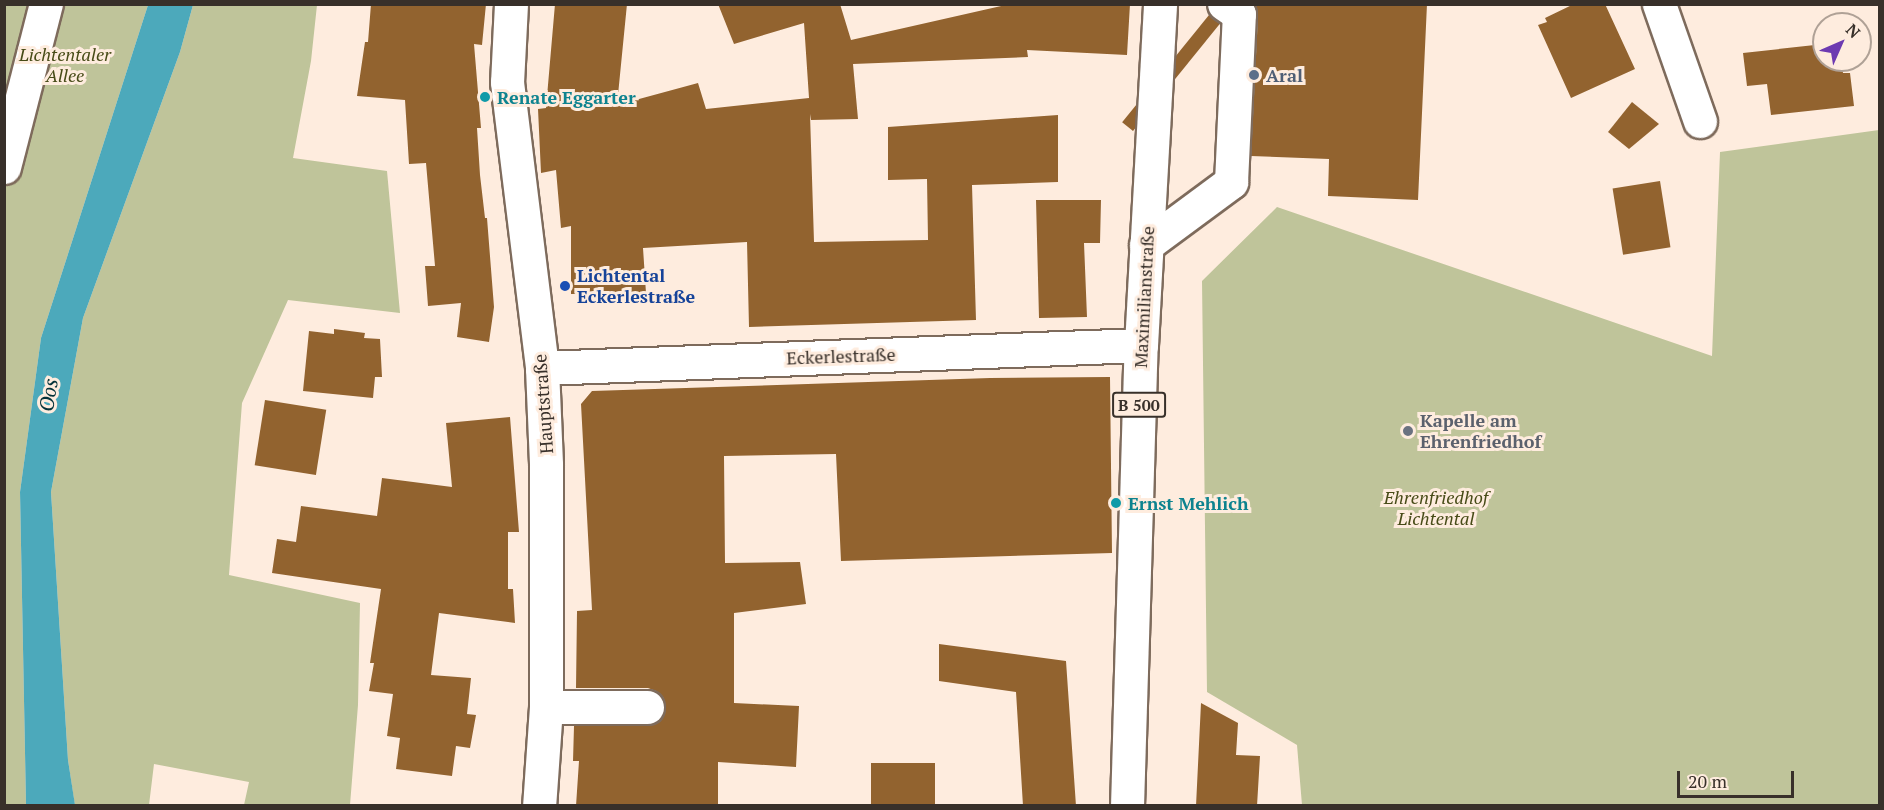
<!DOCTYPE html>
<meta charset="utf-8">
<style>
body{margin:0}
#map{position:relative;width:1884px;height:810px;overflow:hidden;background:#feecde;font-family:"PT Serif",serif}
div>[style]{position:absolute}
.green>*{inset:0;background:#bfc49a}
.water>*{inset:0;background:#4ca9bb}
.building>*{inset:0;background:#92632f;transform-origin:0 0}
.roads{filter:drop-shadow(2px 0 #7e6b5c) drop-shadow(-2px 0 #7e6b5c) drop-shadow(0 2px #7e6b5c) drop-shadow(0 -2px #7e6b5c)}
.minor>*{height:33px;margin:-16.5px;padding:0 16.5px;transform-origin:16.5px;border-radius:16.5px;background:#fff}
.major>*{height:33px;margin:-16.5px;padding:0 16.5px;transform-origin:16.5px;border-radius:16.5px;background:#fff}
.dots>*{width:16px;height:16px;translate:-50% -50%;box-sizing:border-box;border:3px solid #feecde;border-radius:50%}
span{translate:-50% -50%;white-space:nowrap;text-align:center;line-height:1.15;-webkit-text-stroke:6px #feecde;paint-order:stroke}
.shield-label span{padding:2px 4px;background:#feecde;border:2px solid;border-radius:4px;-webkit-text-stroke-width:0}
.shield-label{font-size:16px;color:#38302a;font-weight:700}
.park-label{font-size:18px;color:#474b17;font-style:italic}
.service-label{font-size:18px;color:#4e5e75;font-weight:700}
.left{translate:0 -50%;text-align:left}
.culture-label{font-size:18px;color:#0d838f;font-weight:700}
.transit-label{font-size:18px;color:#164399;font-weight:700}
.street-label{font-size:18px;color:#38302a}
.worship-label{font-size:18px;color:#5b616d;font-weight:700}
.water-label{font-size:20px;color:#04323a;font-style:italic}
.frame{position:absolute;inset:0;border:6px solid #38302a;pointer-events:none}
.north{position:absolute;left:1812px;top:12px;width:60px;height:60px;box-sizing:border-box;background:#feecde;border:2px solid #afa196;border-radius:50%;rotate:45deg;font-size:16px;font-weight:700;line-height:24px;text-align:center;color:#38302a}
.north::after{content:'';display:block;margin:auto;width:21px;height:27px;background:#6d3ab1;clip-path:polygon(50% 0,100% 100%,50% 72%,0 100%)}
.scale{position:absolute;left:1677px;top:771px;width:117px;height:27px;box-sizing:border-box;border:3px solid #38302a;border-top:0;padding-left:8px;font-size:18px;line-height:21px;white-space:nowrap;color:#38302a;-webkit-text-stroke:4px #feecde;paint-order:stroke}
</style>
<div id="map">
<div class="green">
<i style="clip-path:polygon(5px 5px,148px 5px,41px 338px,20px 492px,26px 805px,5px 806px)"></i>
<i style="clip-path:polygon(193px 5px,317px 5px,311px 61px,293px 158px,387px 171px,400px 313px,288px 300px,242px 403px,229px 575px,360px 603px,358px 705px,350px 805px,244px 805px,249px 782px,154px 764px,149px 805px,75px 806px,68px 760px,51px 492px,83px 318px,180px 52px)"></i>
<i style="clip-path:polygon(1879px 130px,1879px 805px,1302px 805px,1297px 745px,1207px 692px,1202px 281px,1277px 207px,1712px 356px,1720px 152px)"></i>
</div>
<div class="water">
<i style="clip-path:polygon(148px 5px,193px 5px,180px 52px,83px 318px,51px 492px,68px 760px,75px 805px,26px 805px,20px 492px,41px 338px)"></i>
</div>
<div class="building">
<i style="clip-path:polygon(371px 4px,486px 4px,482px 45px,474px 44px,481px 128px,477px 128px,480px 175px,485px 218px,487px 218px,494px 307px,489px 342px,457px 337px,461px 303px,428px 306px,425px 266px,435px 266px,426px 163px,409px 164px,405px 100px,357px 96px,365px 42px,368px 42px)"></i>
<i style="clip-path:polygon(555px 4px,627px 4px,617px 105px,698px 83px,706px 109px,809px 98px,804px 23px,734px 44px,718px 4px,840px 4px,851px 40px,1010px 4px,1130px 4px,1127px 55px,1027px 50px,1028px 57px,853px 64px,858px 119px,811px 120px,810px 114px,814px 242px,928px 240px,927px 179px,888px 180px,888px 127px,1058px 115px,1058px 182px,972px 185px,976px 320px,749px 327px,747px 242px,643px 248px,646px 293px,571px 294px,571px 226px,561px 228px,556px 170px,541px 173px,538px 109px,546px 108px)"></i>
<i style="clip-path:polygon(1255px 4px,1427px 4px,1418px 200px,1328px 196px,1329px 159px,1251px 156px,1258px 15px)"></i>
<i style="clip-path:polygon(1574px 4px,1605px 4px,1635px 69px,1571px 98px,1538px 25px,1547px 22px,1545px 18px)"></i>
<i style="left:1209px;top:15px;width:14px;height:138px;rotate:39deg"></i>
<i style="clip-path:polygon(1824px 44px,1824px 60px,1841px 60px,1843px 73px,1850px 73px,1854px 106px,1771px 115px,1767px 84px,1747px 86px,1743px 53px)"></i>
<i style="clip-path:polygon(1632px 102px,1659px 124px,1629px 149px,1608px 132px)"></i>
<i style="left:1660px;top:181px;width:67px;height:48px;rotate:81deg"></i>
<i style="clip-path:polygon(1036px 200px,1101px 200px,1100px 243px,1084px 243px,1087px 317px,1039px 318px)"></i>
<i style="clip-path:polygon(334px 329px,365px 333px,364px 338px,380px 339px,382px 377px,375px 377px,373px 398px,303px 391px,309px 331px,334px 334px)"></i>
<i style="clip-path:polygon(1110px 377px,1112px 553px,841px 561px,836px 454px,724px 456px,725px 563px,800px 562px,806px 604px,734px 613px,734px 703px,799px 706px,796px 767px,718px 762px,718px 806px,576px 806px,579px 761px,573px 761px,574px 726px,648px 726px,657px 723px,663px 716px,666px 708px,663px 697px,656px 691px,648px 688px,576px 688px,577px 611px,592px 610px,581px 404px,592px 391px,990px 378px)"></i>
<i style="left:265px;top:400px;width:62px;height:66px;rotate:9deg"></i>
<i style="clip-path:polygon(510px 417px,519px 532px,508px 532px,508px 589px,513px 589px,515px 623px,439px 613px,431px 675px,471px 678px,467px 714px,476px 715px,470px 748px,456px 746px,452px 776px,396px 769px,400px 738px,387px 736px,393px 694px,369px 691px,374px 663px,370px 663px,381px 589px,272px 573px,277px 539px,296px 542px,301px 506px,377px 516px,382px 478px,452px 487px,446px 423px)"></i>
<i style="clip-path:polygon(939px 644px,1066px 661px,1076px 806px,1023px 806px,1016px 692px,939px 681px)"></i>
<i style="clip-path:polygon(1201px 703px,1238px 723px,1236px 755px,1260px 756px,1257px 806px,1196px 806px)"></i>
<i style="left:871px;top:763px;width:64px;height:43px"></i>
</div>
<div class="roads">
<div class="minor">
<i style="left:1659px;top:4px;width:124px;rotate:70.7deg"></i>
<i style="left:4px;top:167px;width:168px;rotate:-75.6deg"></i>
<i style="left:1146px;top:245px;width:106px;rotate:-36.5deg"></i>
<i style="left:1231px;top:182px;width:168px;rotate:-87.3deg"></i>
<i style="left:1239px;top:14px;width:18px;rotate:-146deg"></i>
<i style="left:542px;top:368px;width:599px;rotate:-2.2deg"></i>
<i style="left:546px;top:707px;width:101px"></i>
</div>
<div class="major">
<i style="left:511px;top:4px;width:78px;rotate:92.9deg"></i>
<i style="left:507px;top:82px;width:288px;rotate:83deg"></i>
<i style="left:542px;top:368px;width:97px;rotate:87.6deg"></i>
<i style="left:546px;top:465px;width:242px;rotate:90deg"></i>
<i style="left:546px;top:707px;width:99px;rotate:94deg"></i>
<i style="left:1127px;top:806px;width:461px;rotate:-88.3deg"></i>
<i style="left:1141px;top:345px;width:342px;rotate:-86.8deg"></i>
</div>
</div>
<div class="dots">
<i style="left:1254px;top:75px;background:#5c6f8a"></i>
<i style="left:485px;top:97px;background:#0f9aa8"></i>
<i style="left:565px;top:286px;background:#1a4fb4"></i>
<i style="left:1408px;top:431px;background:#6b7280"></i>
<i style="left:1116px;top:503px;background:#0f9aa8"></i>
</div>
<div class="shield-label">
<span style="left:1139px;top:405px">B 500</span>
</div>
<div class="park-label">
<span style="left:65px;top:65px">Lichtentaler<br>Allee</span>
<span style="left:1436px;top:508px">Ehrenfriedhof<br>Lichtental</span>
</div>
<div class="service-label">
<span class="left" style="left:1266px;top:75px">Aral</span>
</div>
<div class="culture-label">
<span class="left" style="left:497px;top:97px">Renate Eggarter</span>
<span class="left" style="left:1128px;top:503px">Ernst Mehlich</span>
</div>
<div class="transit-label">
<span class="left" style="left:577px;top:286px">Lichtental<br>Eckerlestraße</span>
</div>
<div class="street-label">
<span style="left:1144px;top:297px;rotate:-87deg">Maximilianstraße</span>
<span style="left:841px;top:356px;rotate:-2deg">Eckerlestraße</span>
<span style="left:543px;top:404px;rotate:-94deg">Hauptstraße</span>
</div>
<div class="worship-label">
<span class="left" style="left:1420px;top:431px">Kapelle am<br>Ehrenfriedhof</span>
</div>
<div class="water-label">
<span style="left:48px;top:395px;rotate:-81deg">Oos</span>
</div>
<div class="frame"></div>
<div class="north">N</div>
<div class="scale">20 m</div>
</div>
